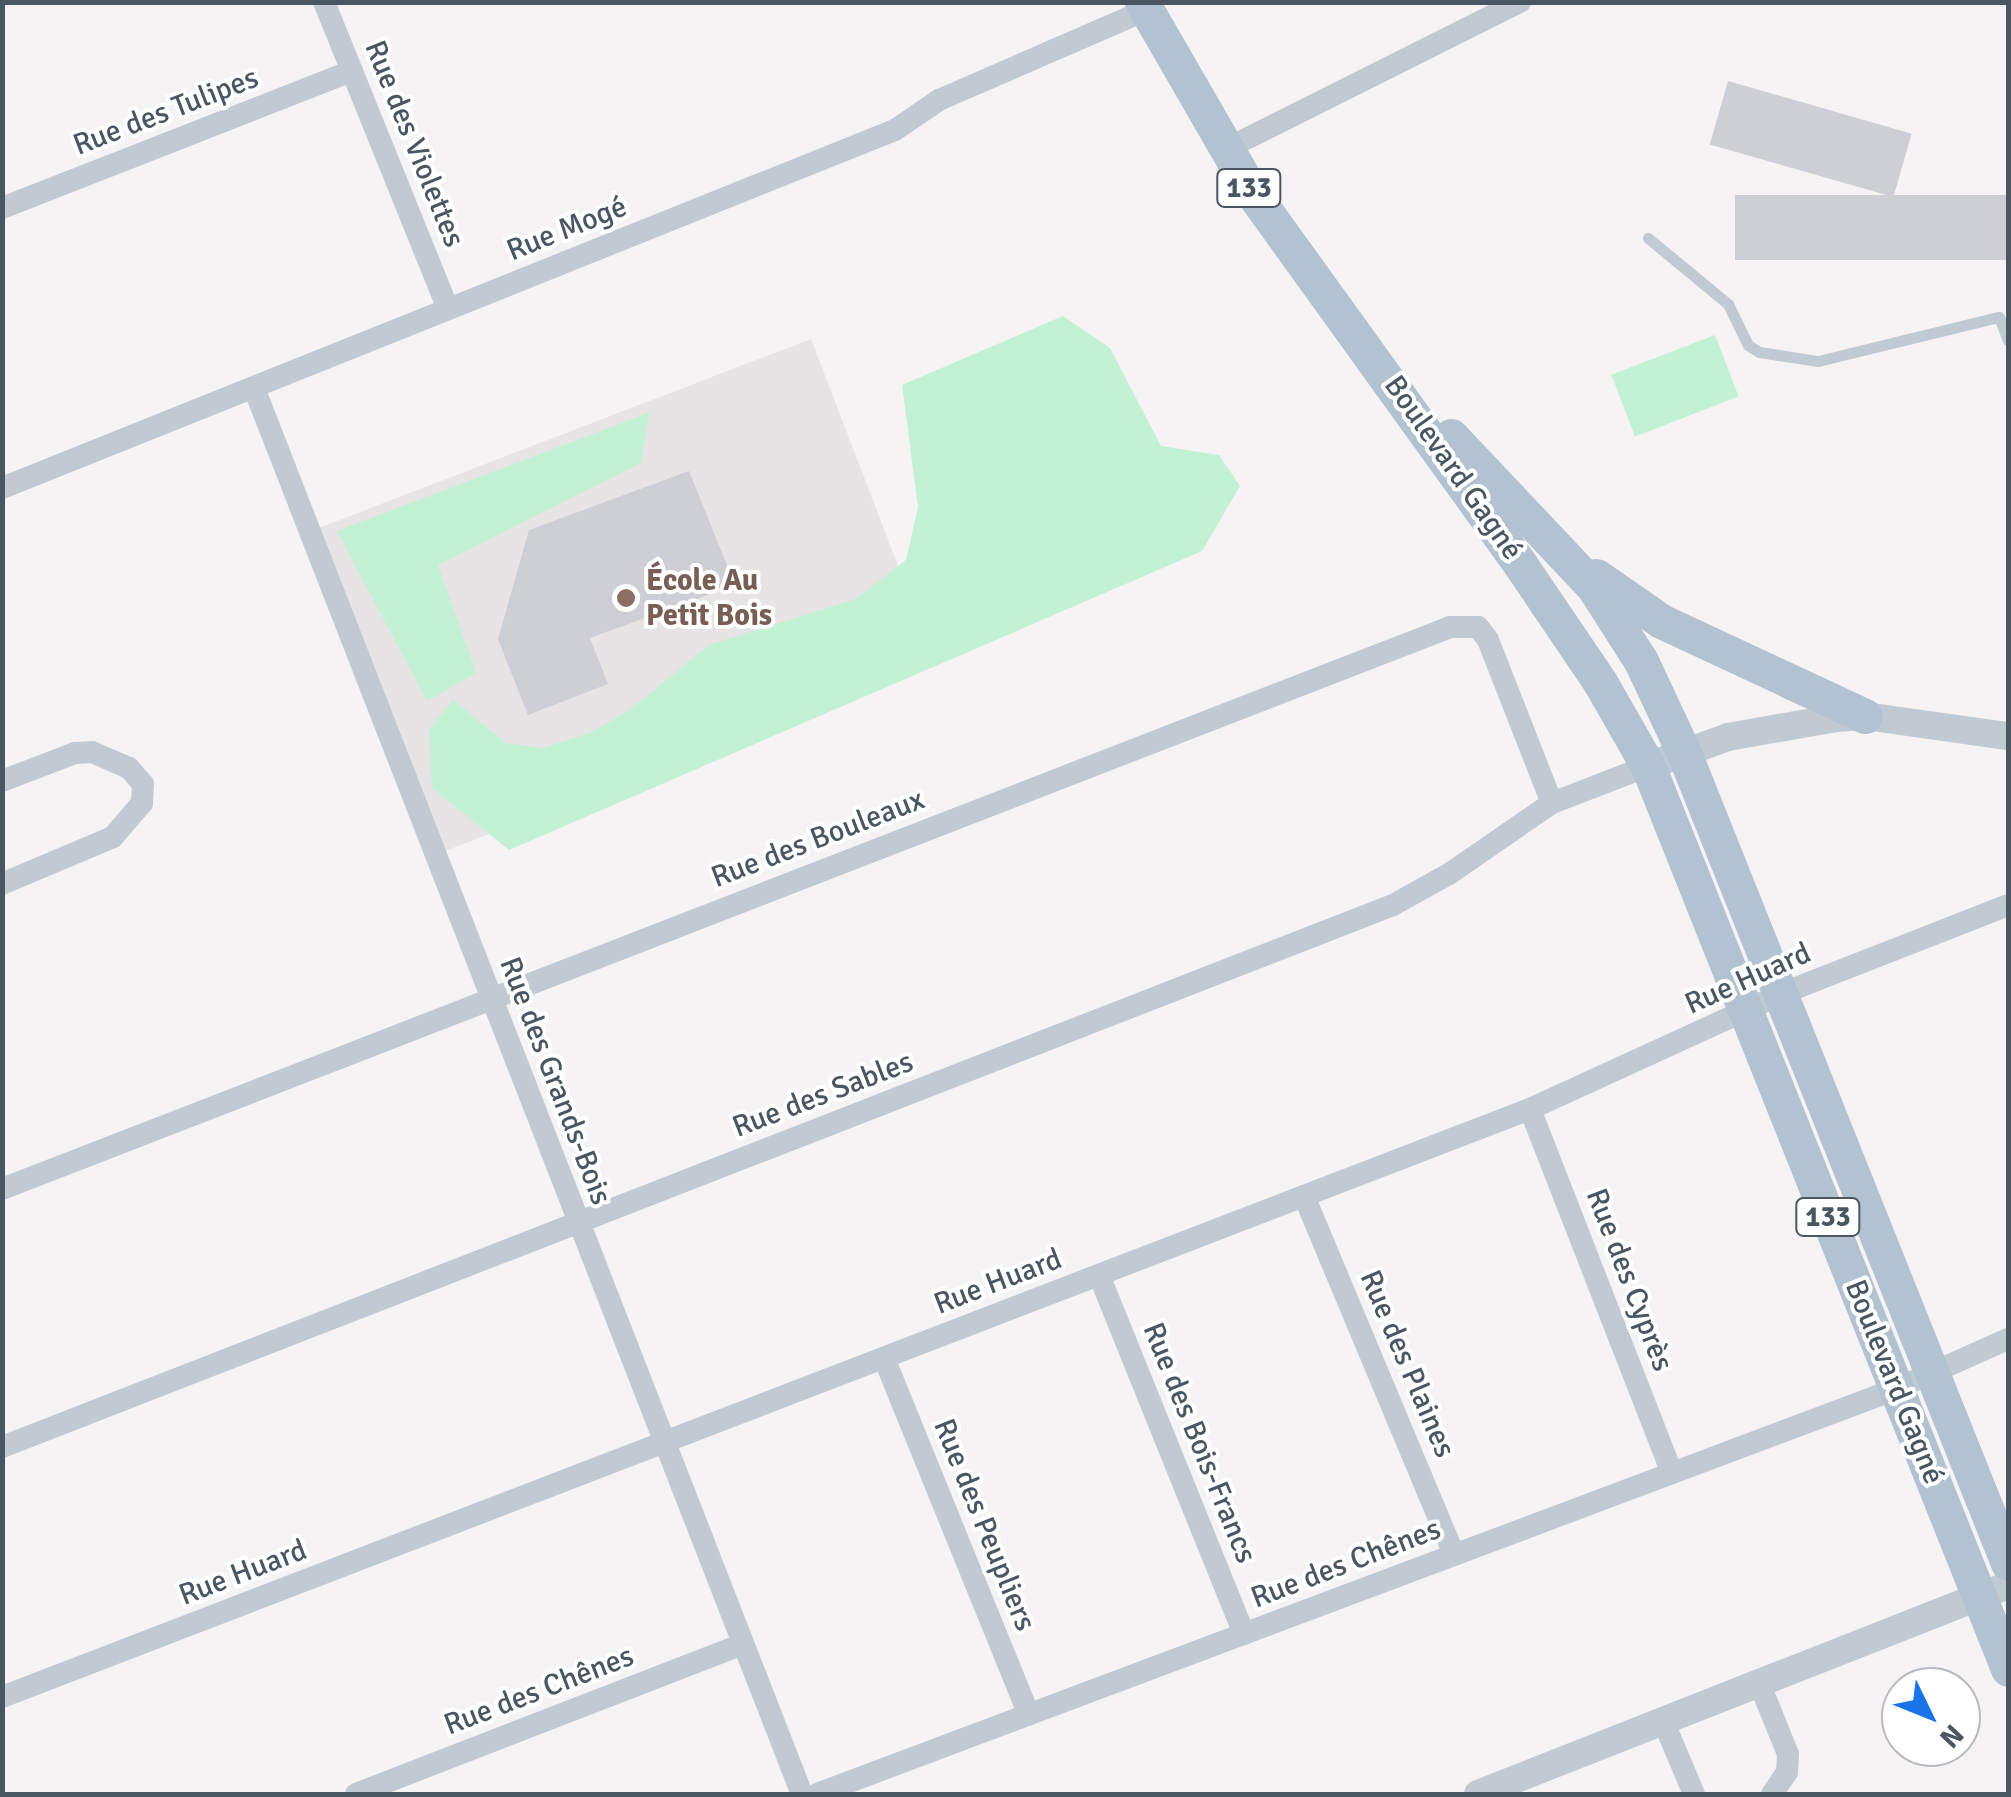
<!DOCTYPE html>
<meta charset="utf-8">
<style>
body{margin:0}
#map{position:relative;width:2011px;height:1797px;overflow:hidden;background:#f5f3f3;font-family:Signika,sans-serif}
div>[style]{position:absolute}
.education>*{inset:0;background:#e6e4e5;transform-origin:0 0}
.green>*{inset:0;background:#c3f1d5;transform-origin:0 0}
.building>*{inset:0;background:#cdcfd5;transform-origin:0 0}
.service>*{height:11px;margin:-5.5px;padding:0 5.5px;transform-origin:5.5px;border-radius:5.5px;background:#c1cad2}
.minor>*{height:22px;margin:-11px;padding:0 11px;transform-origin:11px;border-radius:11px;background:#c1cad2}
.tertiary>*{height:28px;margin:-14px;padding:0 14px;transform-origin:14px;border-radius:14px;background:#c1cad2}
.primary>*{height:35px;margin:-17.5px;padding:0 17.5px;transform-origin:17.5px;border-radius:17.5px;background:#b3c2d1}
.dots>*{width:28px;height:28px;translate:-50% -50%;box-sizing:border-box;border:5px solid #fff;border-radius:50%}
span{translate:-50% -50%;white-space:nowrap;text-align:center;line-height:1.15;-webkit-text-stroke:8px #fff;paint-order:stroke}
.shield-label span{padding:2px 8px;background:#fff;border:2px solid;border-radius:8px;-webkit-text-stroke-width:0}
.shield-label{font-size:28px;color:#4a5661;font-weight:700}
.street-label{font-size:30px;color:#4a5661}
.education-label{font-size:30px;color:#785e54;font-weight:700}
.left{translate:0 -50%;text-align:left}
.frame{position:absolute;inset:0;border:5px solid #4a5661;pointer-events:none}
.north{position:absolute;left:1881px;top:1667px;width:100px;height:100px;box-sizing:border-box;background:#fff;border:2px solid #b7bbc0;border-radius:50%;rotate:133deg;font-size:28px;font-weight:700;line-height:40px;text-align:center;color:#4a5661}
.north::after{content:'';display:block;margin:auto;width:35px;height:45px;background:#1a73e8;clip-path:polygon(50% 0,100% 100%,50% 72%,0 100%)}
</style>
<div id="map">
<div class="education">
<i style="left:811px;top:339px;width:347px;height:532px;rotate:69deg"></i>
</div>
<div class="green">
<i style="clip-path:polygon(1063px 316px,1110px 348px,1161px 446px,1219px 455px,1240px 486px,1202px 551px,509px 850px,432px 788px,429px 730px,453px 700px,506px 743px,542px 748px,590px 733px,631px 709px,709px 645px,856px 599px,906px 560px,918px 507px,902px 385px)"></i>
<i style="left:1715px;top:335px;width:66px;height:111px;rotate:69deg"></i>
<i style="clip-path:polygon(649px 413px,641px 463px,438px 565px,476px 673px,427px 701px,337px 531px)"></i>
</div>
<div class="building">
<i style="left:1728px;top:81px;width:191px;height:66px;rotate:16deg"></i>
<i style="left:2008px;top:195px;width:65px;height:273px;rotate:90deg"></i>
<i style="clip-path:polygon(689px 471px,735px 585px,590px 638px,608px 684px,528px 715px,498px 639px,529px 530px)"></i>
</div>
<div class="service">
<i style="left:1648px;top:238px;width:104px;rotate:39.5deg"></i>
<i style="left:1728px;top:304px;width:46px;rotate:64deg"></i>
<i style="left:1748px;top:345px;width:13px;rotate:32deg"></i>
<i style="left:1759px;top:352px;width:60px;rotate:8.7deg"></i>
<i style="left:1818px;top:361px;width:186px;rotate:-13.7deg"></i>
<i style="left:1999px;top:317px;width:25px;rotate:69deg"></i>
</div>
<div class="minor">
<i style="left:324px;top:2px;width:331px;rotate:68deg"></i>
<i style="left:1226px;top:149px;width:329px;rotate:-26.6deg"></i>
<i style="left:2px;top:208px;width:376px;rotate:-21.4deg"></i>
<i style="left:254px;top:388px;width:1509px;rotate:68.71deg"></i>
<i style="left:2px;top:488px;width:962px;rotate:-21.85deg"></i>
<i style="left:895px;top:130px;width:53px;rotate:-34.3deg"></i>
<i style="left:939px;top:100px;width:226px;rotate:-23.5deg"></i>
<i style="left:2px;top:781px;width:78px;rotate:-21deg"></i>
<i style="left:75px;top:753px;width:17px;rotate:-3deg"></i>
<i style="left:92px;top:752px;width:40px;rotate:23.4deg"></i>
<i style="left:129px;top:768px;width:21px;rotate:49deg"></i>
<i style="left:143px;top:784px;width:19px;rotate:93deg"></i>
<i style="left:142px;top:803px;width:45px;rotate:130.5deg"></i>
<i style="left:113px;top:837px;width:121px;rotate:157.1deg"></i>
<i style="left:1530px;top:1109px;width:391px;rotate:68.7deg"></i>
<i style="left:2px;top:1189px;width:1553px;rotate:-21.21deg"></i>
<i style="left:1450px;top:627px;width:28px"></i>
<i style="left:1478px;top:627px;width:16px;rotate:52deg"></i>
<i style="left:1488px;top:640px;width:175px;rotate:68.6deg"></i>
<i style="left:1304px;top:1196px;width:389px;rotate:67.3deg"></i>
<i style="left:1099px;top:1275px;width:387px;rotate:68deg"></i>
<i style="left:884px;top:1358px;width:385px;rotate:67.9deg"></i>
<i style="left:2px;top:1447px;width:1493px;rotate:-21.29deg"></i>
<i style="left:1393px;top:905px;width:64px;rotate:-29deg"></i>
<i style="left:1449px;top:874px;width:125px;rotate:-34.6deg"></i>
<i style="left:1552px;top:803px;width:103px;rotate:-21.1deg"></i>
<i style="left:1760px;top:1685px;width:74px;rotate:67.9deg"></i>
<i style="left:1788px;top:1754px;width:18px;rotate:93deg"></i>
<i style="left:1787px;top:1772px;width:27px;rotate:124deg"></i>
<i style="left:2px;top:1697px;width:1637px;rotate:-21.05deg"></i>
<i style="left:1530px;top:1109px;width:276px;rotate:-24.6deg"></i>
<i style="left:1781px;top:994px;width:244px;rotate:-21.4deg"></i>
<i style="left:1664px;top:1723px;width:77px;rotate:67.1deg"></i>
<i style="left:356px;top:1794px;width:415px;rotate:-21.2deg"></i>
<i style="left:817px;top:1794px;width:1153px;rotate:-20.57deg"></i>
<i style="left:1896px;top:1389px;width:123px;rotate:-24.1deg"></i>
</div>
<div class="tertiary">
<i style="left:1648px;top:766px;width:85px;rotate:-19.9deg"></i>
<i style="left:1728px;top:737px;width:110px;rotate:-10deg"></i>
<i style="left:1836px;top:718px;width:29px;rotate:-4deg"></i>
<i style="left:1865px;top:716px;width:144px;rotate:8deg"></i>
<i style="left:1478px;top:1794px;width:570px;rotate:-21.52deg"></i>
</div>
<div class="primary">
<i style="left:1142px;top:2px;width:218px;rotate:60deg"></i>
<i style="left:1251px;top:191px;width:460px;rotate:54.2deg"></i>
<i style="left:1520px;top:564px;width:143px;rotate:55.9deg"></i>
<i style="left:1600px;top:682px;width:97px;rotate:60.3deg"></i>
<i style="left:1648px;top:766px;width:972px;rotate:68.26deg"></i>
<i style="left:1451px;top:436px;width:207px;rotate:46.6deg"></i>
<i style="left:1593px;top:586px;width:89px;rotate:57.4deg"></i>
<i style="left:1641px;top:661px;width:102px;rotate:64.9deg"></i>
<i style="left:1684px;top:753px;width:872px;rotate:68.2deg"></i>
<i style="left:1596px;top:576px;width:79px;rotate:34.7deg"></i>
<i style="left:1661px;top:621px;width:225px;rotate:25deg"></i>
</div>
<div class="dots">
<i style="left:626px;top:598px;background:#8d6e63"></i>
</div>
<div class="shield-label">
<span style="left:1249px;top:188px">133</span>
<span style="left:1828px;top:1217px">133</span>
</div>
<div class="street-label">
<span style="left:166px;top:112px;rotate:-21deg">Rue des Tulipes</span>
<span style="left:414px;top:144px;rotate:68deg">Rue des Violettes</span>
<span style="left:567px;top:229px;rotate:-22deg">Rue Mogé</span>
<span style="left:1453px;top:468px;rotate:55deg">Boulevard Gagné</span>
<span style="left:818px;top:839px;rotate:-21deg">Rue des Bouleaux</span>
<span style="left:1748px;top:979px;rotate:-24deg">Rue Huard</span>
<span style="left:555px;top:1081px;rotate:69deg">Rue des Grands-Bois</span>
<span style="left:823px;top:1095px;rotate:-21deg">Rue des Sables</span>
<span style="left:1629px;top:1280px;rotate:69deg">Rue des Cyprès</span>
<span style="left:998px;top:1282px;rotate:-21deg">Rue Huard</span>
<span style="left:1407px;top:1364px;rotate:67deg">Rue des Plaines</span>
<span style="left:1894px;top:1382px;rotate:68deg">Boulevard Gagné</span>
<span style="left:1199px;top:1443px;rotate:68deg">Rue des Bois-Francs</span>
<span style="left:984px;top:1525px;rotate:68deg">Rue des Peupliers</span>
<span style="left:1346px;top:1564px;rotate:-21deg">Rue des Chênes</span>
<span style="left:243px;top:1573px;rotate:-21deg">Rue Huard</span>
<span style="left:539px;top:1691px;rotate:-21deg">Rue des Chênes</span>
</div>
<div class="education-label">
<span class="left" style="left:646px;top:598px">École Au<br>Petit Bois</span>
</div>
<div class="frame"></div>
<div class="north">N</div>
</div>
